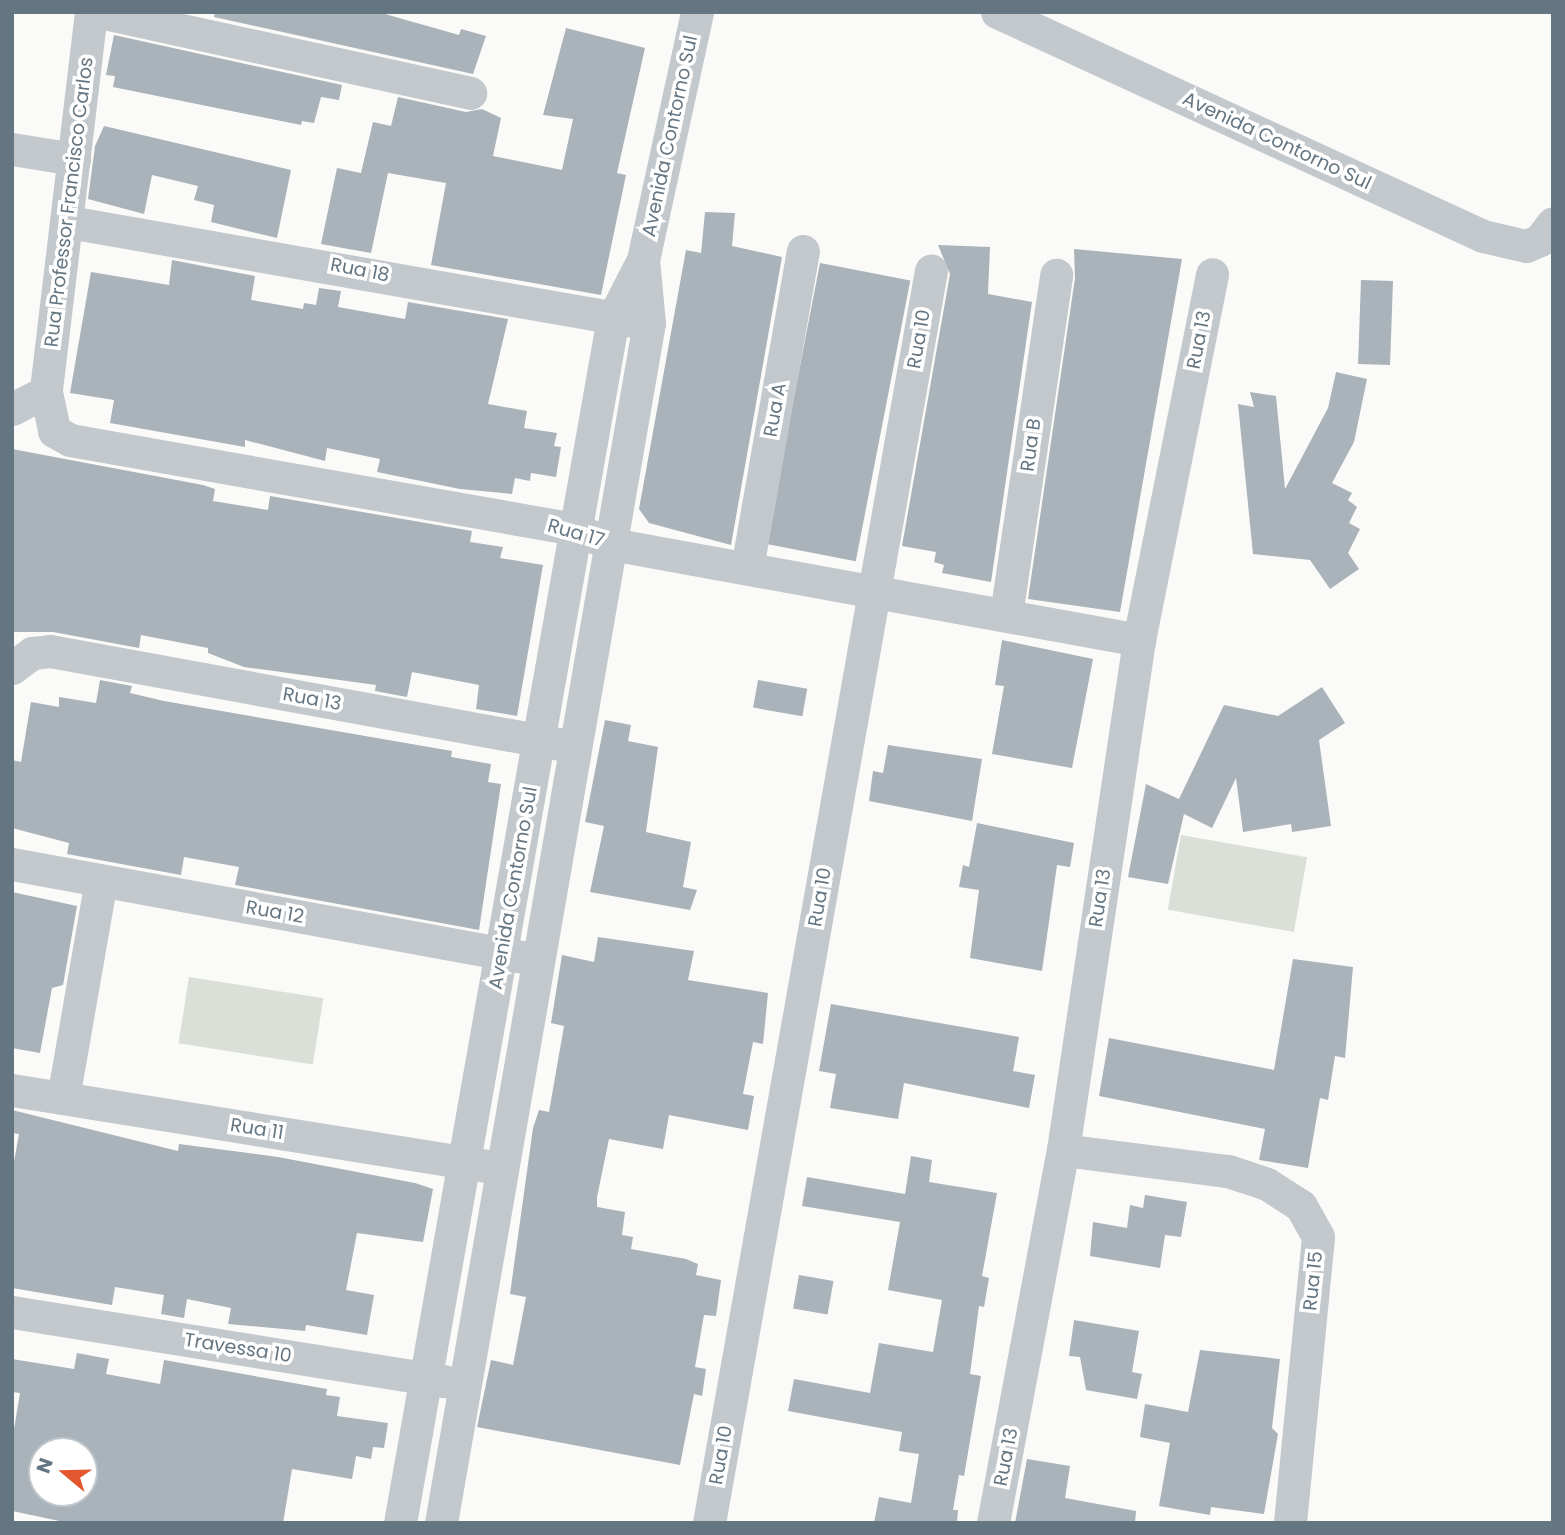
<!DOCTYPE html>
<style>
body{margin:0}
#map{position:relative;width:1565px;height:1535px;overflow:hidden;background:#fafaf8;font-family:Poppins,sans-serif}
div>[style]{position:absolute}
.green>*{inset:0;background:#dadfd7;transform-origin:0 0}
.building>*{inset:0;background:#aab3b9;transform-origin:0 0}
.minor>*{height:33px;margin:-16.5px;padding:0 16.5px;transform-origin:16.5px;border-radius:16.5px;background:#c3c8cc}
span{translate:-50% -50%;white-space:nowrap;text-align:center;line-height:1.15;-webkit-text-stroke:7px #fff;paint-order:stroke}
.street-label{font-size:19px;color:#657683}
.frame{position:absolute;inset:0;border:14px solid #657683;pointer-events:none}
.north{position:absolute;left:28px;top:1437px;width:70px;height:70px;box-sizing:border-box;background:#fff;border:2px solid #c1c8cd;border-radius:50%;rotate:289deg;font-size:19px;font-weight:700;line-height:28px;text-align:center;color:#657683}
.north::after{content:'';display:block;margin:auto;width:24px;height:32px;background:#e4572e;clip-path:polygon(50% 0,100% 100%,50% 72%,0 100%)}
</style>
<div id="map">
<div class="green">
<i style="left:1181px;top:835px;width:128px;height:76px;rotate:10deg"></i>
<i style="left:189px;top:977px;width:136px;height:67px;rotate:9deg"></i>
</div>
<div class="building">
<i style="clip-path:polygon(215px 12px,378px 12px,459px 35px,461px 29px,486px 36px,473px 74px,214px 17px)"></i>
<i style="clip-path:polygon(566px 28px,645px 48px,617px 173px,626px 175px,601px 295px,431px 265px,446px 183px,388px 173px,371px 253px,321px 244px,337px 168px,361px 173px,373px 122px,391px 126px,398px 97px,466px 112px,482px 109px,501px 118px,493px 156px,562px 170px,573px 119px,543px 115px)"></i>
<i style="clip-path:polygon(114px 35px,342px 85px,339px 100px,321px 97px,314px 123px,302px 121px,301px 125px,113px 87px,115px 76px,106px 75px)"></i>
<i style="clip-path:polygon(104px 126px,291px 170px,277px 238px,211px 222px,214px 205px,194px 200px,198px 186px,152px 175px,144px 214px,88px 199px,95px 146px)"></i>
<i style="clip-path:polygon(705px 212px,735px 213px,732px 246px,782px 257px,731px 545px,649px 523px,639px 509px,686px 250px,701px 253px)"></i>
<i style="clip-path:polygon(938px 245px,990px 247px,988px 294px,1032px 302px,991px 582px,942px 573px,944px 565px,934px 562px,936px 552px,902px 546px,950px 274px)"></i>
<i style="clip-path:polygon(1074px 249px,1182px 259px,1120px 612px,1028px 599px,1075px 278px)"></i>
<i style="clip-path:polygon(172px 260px,255px 276px,251px 300px,303px 309px,304px 303px,316px 305px,319px 288px,341px 291px,338px 307px,405px 319px,408px 302px,508px 319px,488px 404px,527px 411px,524px 428px,557px 433px,554px 446px,561px 447px,556px 477px,531px 473px,530px 481px,515px 478px,512px 494px,460px 489px,377px 472px,380px 459px,327px 448px,325px 461px,245px 440px,245px 447px,110px 423px,114px 400px,70px 393px,91px 272px,169px 285px)"></i>
<i style="left:820px;top:263px;width:92px;height:286px;rotate:11deg"></i>
<i style="left:1361px;top:280px;width:32px;height:84px;rotate:2deg"></i>
<i style="clip-path:polygon(1336px 372px,1367px 379px,1354px 442px,1332px 483px,1352px 493px,1348px 500px,1357px 507px,1349px 523px,1360px 529px,1348px 553px,1359px 569px,1330px 589px,1310px 560px,1253px 554px,1238px 404px,1254px 407px,1250px 392px,1276px 396px,1285px 489px,1328px 408px)"></i>
<i style="clip-path:polygon(12px 449px,203px 485px,215px 489px,213px 501px,268px 510px,270px 496px,472px 531px,470px 542px,503px 547px,500px 558px,543px 565px,517px 716px,476px 709px,479px 685px,412px 672px,407px 697px,375px 691px,376px 685px,244px 667px,208px 653px,208px 648px,141px 635px,139px 648px,53px 632px,12px 632px)"></i>
<i style="clip-path:polygon(1002px 640px,1093px 659px,1072px 768px,992px 754px,1004px 686px,995px 685px)"></i>
<i style="clip-path:polygon(100px 680px,132px 686px,130px 693px,164px 701px,452px 751px,451px 757px,491px 764px,488px 782px,501px 784px,479px 930px,235px 885px,239px 867px,184px 857px,181px 875px,67px 854px,69px 843px,12px 828px,12px 760px,21px 762px,31px 702px,59px 707px,59px 697px,96px 703px)"></i>
<i style="left:758px;top:680px;width:50px;height:28px;rotate:10deg"></i>
<i style="clip-path:polygon(1322px 687px,1345px 723px,1319px 740px,1331px 826px,1292px 832px,1291px 824px,1243px 832px,1236px 778px,1212px 828px,1184px 814px,1168px 884px,1128px 877px,1146px 784px,1179px 799px,1224px 705px,1278px 716px)"></i>
<i style="clip-path:polygon(605px 720px,631px 725px,628px 741px,658px 747px,646px 832px,691px 842px,683px 887px,697px 890px,690px 910px,590px 892px,604px 826px,585px 822px)"></i>
<i style="clip-path:polygon(888px 745px,982px 759px,972px 821px,869px 801px,873px 771px,883px 773px)"></i>
<i style="clip-path:polygon(977px 823px,1074px 843px,1070px 867px,1057px 865px,1042px 971px,970px 958px,979px 890px,959px 887px,963px 865px,969px 867px)"></i>
<i style="clip-path:polygon(12px 892px,77px 906px,63px 985px,52px 988px,40px 1053px,12px 1048px)"></i>
<i style="clip-path:polygon(598px 937px,694px 951px,688px 980px,768px 993px,763px 1044px,753px 1042px,743px 1094px,754px 1096px,748px 1130px,669px 1115px,663px 1149px,609px 1139px,597px 1197px,597px 1207px,625px 1212px,622px 1235px,633px 1237px,631px 1249px,686px 1259px,698px 1264px,696px 1275px,721px 1280px,716px 1316px,704px 1315px,695px 1367px,706px 1369px,702px 1396px,694px 1394px,680px 1465px,477px 1427px,491px 1360px,513px 1365px,526px 1297px,510px 1294px,533px 1128px,539px 1110px,549px 1112px,564px 1026px,551px 1023px,562px 955px,594px 962px)"></i>
<i style="clip-path:polygon(1293px 959px,1353px 967px,1345px 1058px,1335px 1056px,1328px 1100px,1320px 1098px,1308px 1168px,1259px 1160px,1265px 1129px,1099px 1096px,1109px 1038px,1274px 1070px)"></i>
<i style="clip-path:polygon(831px 1004px,1019px 1037px,1013px 1071px,1035px 1075px,1029px 1108px,904px 1083px,898px 1119px,830px 1108px,836px 1074px,819px 1071px)"></i>
<i style="clip-path:polygon(12px 1110px,178px 1151px,179px 1144px,278px 1157px,415px 1183px,433px 1189px,423px 1242px,357px 1233px,346px 1290px,374px 1295px,367px 1335px,306px 1325px,305px 1331px,228px 1324px,231px 1308px,187px 1299px,184px 1318px,161px 1314px,164px 1295px,115px 1287px,112px 1305px,12px 1288px,12px 1172px,19px 1134px,12px 1133px)"></i>
<i style="clip-path:polygon(911px 1156px,932px 1160px,929px 1182px,997px 1193px,982px 1276px,989px 1278px,984px 1307px,979px 1306px,970px 1374px,981px 1376px,964px 1476px,959px 1475px,953px 1510px,958px 1510px,957px 1523px,874px 1523px,879px 1497px,911px 1503px,919px 1454px,899px 1451px,902px 1432px,788px 1411px,794px 1379px,870px 1393px,879px 1343px,933px 1352px,942px 1300px,888px 1290px,900px 1222px,802px 1206px,807px 1177px,905px 1194px)"></i>
<i style="clip-path:polygon(1145px 1195px,1187px 1202px,1181px 1237px,1165px 1235px,1160px 1268px,1090px 1256px,1093px 1222px,1127px 1228px,1130px 1205px,1143px 1208px)"></i>
<i style="left:799px;top:1275px;width:35px;height:34px;rotate:10deg"></i>
<i style="clip-path:polygon(1074px 1320px,1139px 1331px,1132px 1372px,1142px 1374px,1137px 1399px,1086px 1390px,1080px 1357px,1069px 1356px)"></i>
<i style="clip-path:polygon(1200px 1350px,1280px 1359px,1272px 1428px,1278px 1434px,1264px 1514px,1211px 1507px,1210px 1515px,1159px 1506px,1170px 1443px,1140px 1437px,1145px 1404px,1188px 1412px)"></i>
<i style="clip-path:polygon(evenodd,77px 1353px,109px 1359px,106px 1374px,160px 1384px,164px 1360px,327px 1389px,326px 1395px,340px 1397px,337px 1416px,388px 1423px,384px 1448px,373px 1447px,371px 1459px,356px 1456px,352px 1479px,292px 1469px,283px 1523px,69px 1523px,12px 1511px,12px 1441px,20px 1393px,12px 1392px,12px 1359px,74px 1369px,77px 1353px,42px 1451px,84px 1451px,84px 1493px,42px 1493px,42px 1451px)"></i>
<i style="clip-path:polygon(1027px 1459px,1070px 1466px,1065px 1498px,1136px 1511px,1135px 1523px,1015px 1523px)"></i>
</div>
<div class="minor">
<i style="left:91px;top:12px;width:383px;rotate:96.8deg"></i>
<i style="left:46px;top:392px;width:40px;rotate:78deg"></i>
<i style="left:54px;top:431px;width:18px;rotate:29deg"></i>
<i style="left:70px;top:440px;width:512px;rotate:10.01deg"></i>
<i style="left:574px;top:529px;width:40px;rotate:22deg"></i>
<i style="left:611px;top:544px;width:537px;rotate:10.3deg"></i>
<i style="left:99px;top:12px;width:380px;rotate:12.3deg"></i>
<i style="left:997px;top:12px;width:535px;rotate:24.75deg"></i>
<i style="left:1483px;top:236px;width:44px;rotate:13.1deg"></i>
<i style="left:1526px;top:246px;width:15px;rotate:-23deg"></i>
<i style="left:1540px;top:240px;width:21px;rotate:-53deg"></i>
<i style="left:12px;top:149px;width:63px;rotate:9.2deg"></i>
<i style="left:69px;top:222px;width:573px;rotate:9.96deg"></i>
<i style="left:12px;top:409px;width:38px;rotate:-27deg"></i>
<i style="left:747px;top:568px;width:322px;rotate:-80deg"></i>
<i style="left:1006px;top:615px;width:344px;rotate:-81.6deg"></i>
<i style="left:12px;top:668px;width:25px;rotate:-37deg"></i>
<i style="left:32px;top:653px;width:18px;rotate:-6deg"></i>
<i style="left:50px;top:651px;width:517px;rotate:10.35deg"></i>
<i style="left:12px;top:864px;width:518px;rotate:10.33deg"></i>
<i style="left:12px;top:1090px;width:480px;rotate:9.1deg"></i>
<i style="left:63px;top:1098px;width:220px;rotate:-80.1deg"></i>
<i style="left:1063px;top:1150px;width:166px;rotate:7.3deg"></i>
<i style="left:1228px;top:1171px;width:41px;rotate:18.4deg"></i>
<i style="left:1267px;top:1184px;width:40px;rotate:32.9deg"></i>
<i style="left:1301px;top:1206px;width:35px;rotate:61deg"></i>
<i style="left:1318px;top:1237px;width:287px;rotate:95.6deg"></i>
<i style="left:12px;top:1312px;width:438px;rotate:9.1deg"></i>
<i style="left:400px;top:1523px;width:1224px;rotate:-79.98deg"></i>
<i style="left:613px;top:318px;width:65px;rotate:-62.7deg"></i>
<i style="left:643px;top:260px;width:254px;rotate:-77.7deg"></i>
<i style="left:441px;top:1523px;width:1218px;rotate:-80.17deg"></i>
<i style="left:649px;top:323px;width:63px;rotate:-95.4deg"></i>
<i style="left:709px;top:1523px;width:1272px;rotate:-79.95deg"></i>
<i style="left:993px;top:1523px;width:380px;rotate:-79.4deg"></i>
<i style="left:1063px;top:1150px;width:516px;rotate:-81.52deg"></i>
<i style="left:1139px;top:640px;width:373px;rotate:-78.7deg"></i>
</div>
<div class="street-label">
<span style="left:670px;top:136px;rotate:-78deg">Avenida Contorno Sul</span>
<span style="left:1277px;top:141px;rotate:25deg">Avenida Contorno Sul</span>
<span style="left:69px;top:202px;rotate:-83deg">Rua Professor Francisco Carlos</span>
<span style="left:360px;top:270px;rotate:11deg">Rua 18</span>
<span style="left:919px;top:339px;rotate:-80deg">Rua 10</span>
<span style="left:1199px;top:340px;rotate:-79deg">Rua 13</span>
<span style="left:775px;top:410px;rotate:-80deg">Rua A</span>
<span style="left:1031px;top:445px;rotate:-82deg">Rua B</span>
<span style="left:576px;top:533px;rotate:16deg">Rua 17</span>
<span style="left:312px;top:699px;rotate:10deg">Rua 13</span>
<span style="left:513px;top:888px;rotate:-80deg">Avenida Contorno Sul</span>
<span style="left:820px;top:897px;rotate:-80deg">Rua 10</span>
<span style="left:1100px;top:898px;rotate:-81deg">Rua 13</span>
<span style="left:275px;top:912px;rotate:10deg">Rua 12</span>
<span style="left:257px;top:1129px;rotate:9deg">Rua 11</span>
<span style="left:1313px;top:1281px;rotate:-84deg">Rua 15</span>
<span style="left:238px;top:1348px;rotate:9deg">Travessa 10</span>
<span style="left:721px;top:1455px;rotate:-80deg">Rua 10</span>
<span style="left:1006px;top:1457px;rotate:-79deg">Rua 13</span>
</div>
<div class="frame"></div>
<div class="north">N</div>
</div>
